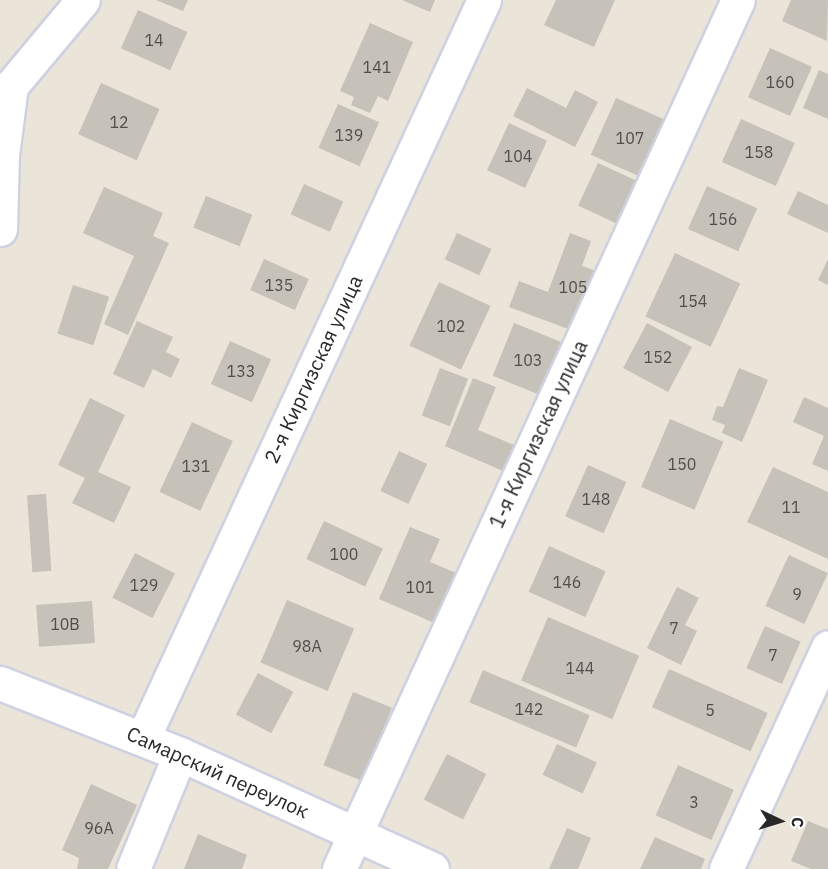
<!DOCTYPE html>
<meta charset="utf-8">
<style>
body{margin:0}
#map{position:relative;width:828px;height:869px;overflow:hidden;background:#ebe4d9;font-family:"IBM Plex Sans",sans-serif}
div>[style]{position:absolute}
.building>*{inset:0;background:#c6c1b9;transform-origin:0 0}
.roads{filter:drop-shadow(2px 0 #cfd1e1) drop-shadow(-2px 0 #cfd1e1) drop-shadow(0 2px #cfd1e1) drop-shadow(0 -2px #cfd1e1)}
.street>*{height:33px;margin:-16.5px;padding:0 16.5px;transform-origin:16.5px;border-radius:16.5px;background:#fff}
span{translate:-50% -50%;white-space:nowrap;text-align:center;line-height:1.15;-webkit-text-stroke:6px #fff;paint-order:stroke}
.number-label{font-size:16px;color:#504e4c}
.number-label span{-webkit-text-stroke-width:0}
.street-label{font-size:20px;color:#282828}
.north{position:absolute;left:750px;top:791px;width:60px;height:60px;-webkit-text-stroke:4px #fff;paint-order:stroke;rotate:94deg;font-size:16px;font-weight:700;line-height:24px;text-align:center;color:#282828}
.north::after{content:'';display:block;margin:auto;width:21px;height:27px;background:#282828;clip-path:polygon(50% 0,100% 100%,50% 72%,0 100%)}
</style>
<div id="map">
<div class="building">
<i style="clip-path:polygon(156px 0,188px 0,183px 11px)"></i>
<i style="clip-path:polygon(402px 0,435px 0,430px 12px)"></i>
<i style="clip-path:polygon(556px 0,615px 0,594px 47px,544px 25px)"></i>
<i style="clip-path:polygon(791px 0,828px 0,827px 41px,782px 21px)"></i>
<i style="left:138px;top:10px;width:54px;height:42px;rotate:24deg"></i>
<i style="clip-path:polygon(370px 23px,413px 42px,388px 101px,378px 96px,370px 113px,351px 105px,354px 97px,340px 91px)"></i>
<i style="left:770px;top:48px;width:46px;height:54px;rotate:24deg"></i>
<i style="clip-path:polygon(819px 70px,828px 74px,828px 119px,803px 108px)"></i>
<i style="left:101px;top:83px;width:64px;height:56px;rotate:24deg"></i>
<i style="clip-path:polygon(527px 88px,566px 108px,575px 90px,598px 102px,575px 147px,513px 116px)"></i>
<i style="left:616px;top:98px;width:58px;height:62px;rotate:24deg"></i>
<i style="left:338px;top:104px;width:45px;height:48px;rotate:24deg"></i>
<i style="left:741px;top:119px;width:59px;height:47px;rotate:24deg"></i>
<i style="left:509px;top:123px;width:42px;height:52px;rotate:25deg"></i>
<i style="left:598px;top:163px;width:47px;height:47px;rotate:25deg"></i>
<i style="left:304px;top:184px;width:43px;height:33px;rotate:24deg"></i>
<i style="left:707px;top:186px;width:55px;height:47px;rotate:24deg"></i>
<i style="clip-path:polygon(104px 187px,163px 213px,153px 236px,169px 243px,128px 335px,104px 324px,134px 256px,83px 233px)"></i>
<i style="clip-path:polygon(798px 191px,828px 205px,828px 233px,787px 214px)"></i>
<i style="left:206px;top:196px;width:50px;height:34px;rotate:22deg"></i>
<i style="left:457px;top:233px;width:38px;height:29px;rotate:25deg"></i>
<i style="clip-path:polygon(570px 233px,591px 241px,582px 266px,602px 273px,579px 333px,509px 307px,519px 281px,548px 292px)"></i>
<i style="left:675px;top:253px;width:72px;height:70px;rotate:25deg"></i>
<i style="left:264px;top:259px;width:49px;height:34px;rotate:24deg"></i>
<i style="clip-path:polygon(828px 259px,828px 285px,818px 280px)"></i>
<i style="left:439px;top:282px;width:57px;height:70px;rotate:25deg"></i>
<i style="left:73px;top:285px;width:38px;height:51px;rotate:18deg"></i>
<i style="clip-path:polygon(137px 321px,173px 337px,166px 352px,180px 359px,171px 378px,153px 369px,144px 388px,113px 374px)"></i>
<i style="left:514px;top:323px;width:55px;height:57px;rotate:22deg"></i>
<i style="left:647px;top:323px;width:51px;height:51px;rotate:28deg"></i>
<i style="left:230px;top:341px;width:45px;height:47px;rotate:24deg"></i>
<i style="left:440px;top:368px;width:30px;height:51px;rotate:21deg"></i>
<i style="clip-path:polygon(739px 368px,768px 380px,742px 442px,722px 433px,725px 425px,712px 420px,717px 406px,723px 407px)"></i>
<i style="clip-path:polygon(473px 378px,496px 387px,478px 430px,514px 445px,503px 471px,445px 446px)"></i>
<i style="clip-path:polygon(804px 397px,828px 408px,828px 471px,812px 464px,824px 436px,793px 422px)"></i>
<i style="clip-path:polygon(90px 398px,125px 415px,98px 472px,131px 487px,114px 523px,72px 503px,85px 478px,58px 465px)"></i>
<i style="left:670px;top:419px;width:58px;height:74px;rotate:23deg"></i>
<i style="left:192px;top:422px;width:45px;height:77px;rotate:25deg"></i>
<i style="left:399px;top:451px;width:31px;height:44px;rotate:25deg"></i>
<i style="left:588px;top:465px;width:42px;height:56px;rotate:24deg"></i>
<i style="clip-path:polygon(773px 467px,828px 492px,828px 559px,747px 522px)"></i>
<i style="left:46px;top:494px;width:77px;height:19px;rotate:86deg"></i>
<i style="left:324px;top:521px;width:65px;height:42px;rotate:25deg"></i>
<i style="clip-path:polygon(410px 527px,440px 539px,430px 562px,461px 575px,439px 625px,379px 599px)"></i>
<i style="left:549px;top:546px;width:62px;height:50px;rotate:24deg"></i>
<i style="left:135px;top:553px;width:45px;height:50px;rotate:27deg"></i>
<i style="left:789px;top:555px;width:43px;height:56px;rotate:25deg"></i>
<i style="clip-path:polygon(677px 587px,699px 598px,685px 625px,697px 631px,681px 665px,647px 648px)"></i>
<i style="left:287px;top:600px;width:73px;height:68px;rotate:23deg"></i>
<i style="left:92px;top:601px;width:42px;height:56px;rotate:86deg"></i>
<i style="left:548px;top:617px;width:99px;height:69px;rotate:23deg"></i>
<i style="left:765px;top:626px;width:39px;height:46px;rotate:24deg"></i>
<i style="left:669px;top:669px;width:108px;height:42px;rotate:24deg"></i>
<i style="left:483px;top:670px;width:116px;height:35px;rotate:23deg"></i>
<i style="left:258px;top:673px;width:40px;height:47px;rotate:28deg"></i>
<i style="left:353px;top:692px;width:42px;height:79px;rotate:22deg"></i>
<i style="left:557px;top:744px;width:44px;height:34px;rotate:25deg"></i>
<i style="left:447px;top:754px;width:44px;height:51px;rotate:27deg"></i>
<i style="left:678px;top:765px;width:61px;height:55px;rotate:24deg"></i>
<i style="clip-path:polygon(91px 784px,137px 805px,108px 869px,77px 869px,79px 858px,62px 850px)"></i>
<i style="clip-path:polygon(808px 821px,828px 829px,828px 869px,811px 869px,791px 861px)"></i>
<i style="clip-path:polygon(567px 828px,591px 838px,578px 869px,549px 869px)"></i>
<i style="clip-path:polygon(198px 834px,247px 855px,242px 869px,184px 869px)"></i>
<i style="clip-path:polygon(655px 837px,705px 859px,701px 869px,640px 869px)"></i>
</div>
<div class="roads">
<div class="street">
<i style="left:0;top:229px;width:74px;rotate:-88.5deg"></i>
<i style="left:2px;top:155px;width:70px;rotate:-82.6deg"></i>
<i style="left:11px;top:86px;width:112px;rotate:-50.1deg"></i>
<i style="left:0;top:683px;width:193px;rotate:21.5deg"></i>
<i style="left:180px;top:754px;width:277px;rotate:24.5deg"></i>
<i style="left:143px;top:738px;width:813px;rotate:-65.2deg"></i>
<i style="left:133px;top:869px;width:124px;rotate:-67.8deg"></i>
<i style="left:339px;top:869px;width:956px;rotate:-65.34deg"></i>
<i style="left:726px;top:869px;width:244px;rotate:-65.3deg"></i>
</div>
</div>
<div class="number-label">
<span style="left:154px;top:40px">14</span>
<span style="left:377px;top:67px">141</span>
<span style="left:780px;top:82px">160</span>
<span style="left:119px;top:122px">12</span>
<span style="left:349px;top:135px">139</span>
<span style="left:630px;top:138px">107</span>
<span style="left:759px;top:152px">158</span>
<span style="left:518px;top:156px">104</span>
<span style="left:723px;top:219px">156</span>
<span style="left:279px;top:285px">135</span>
<span style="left:573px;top:287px">105</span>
<span style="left:693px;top:301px">154</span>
<span style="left:451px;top:326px">102</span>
<span style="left:658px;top:357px">152</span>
<span style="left:528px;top:360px">103</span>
<span style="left:241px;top:371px">133</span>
<span style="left:682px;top:464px">150</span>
<span style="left:196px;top:466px">131</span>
<span style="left:596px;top:499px">148</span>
<span style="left:791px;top:507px">11</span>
<span style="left:344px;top:554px">100</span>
<span style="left:567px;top:582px">146</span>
<span style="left:144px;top:585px">129</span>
<span style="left:420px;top:587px">101</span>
<span style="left:797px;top:594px">9</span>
<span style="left:65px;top:624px">10В</span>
<span style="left:674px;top:628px">7</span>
<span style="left:307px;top:646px">98А</span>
<span style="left:773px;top:655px">7</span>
<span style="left:580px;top:668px">144</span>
<span style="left:529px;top:709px">142</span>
<span style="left:710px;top:710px">5</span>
<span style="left:694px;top:802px">3</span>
<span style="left:99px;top:828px">96А</span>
</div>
<div class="street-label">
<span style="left:313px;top:369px;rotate:-65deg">2-я Киргизская улица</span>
<span style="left:538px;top:434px;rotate:-65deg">1-я Киргизская улица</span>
<span style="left:218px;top:772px;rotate:24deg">Самарский переулок</span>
</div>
<div class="north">С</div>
</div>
